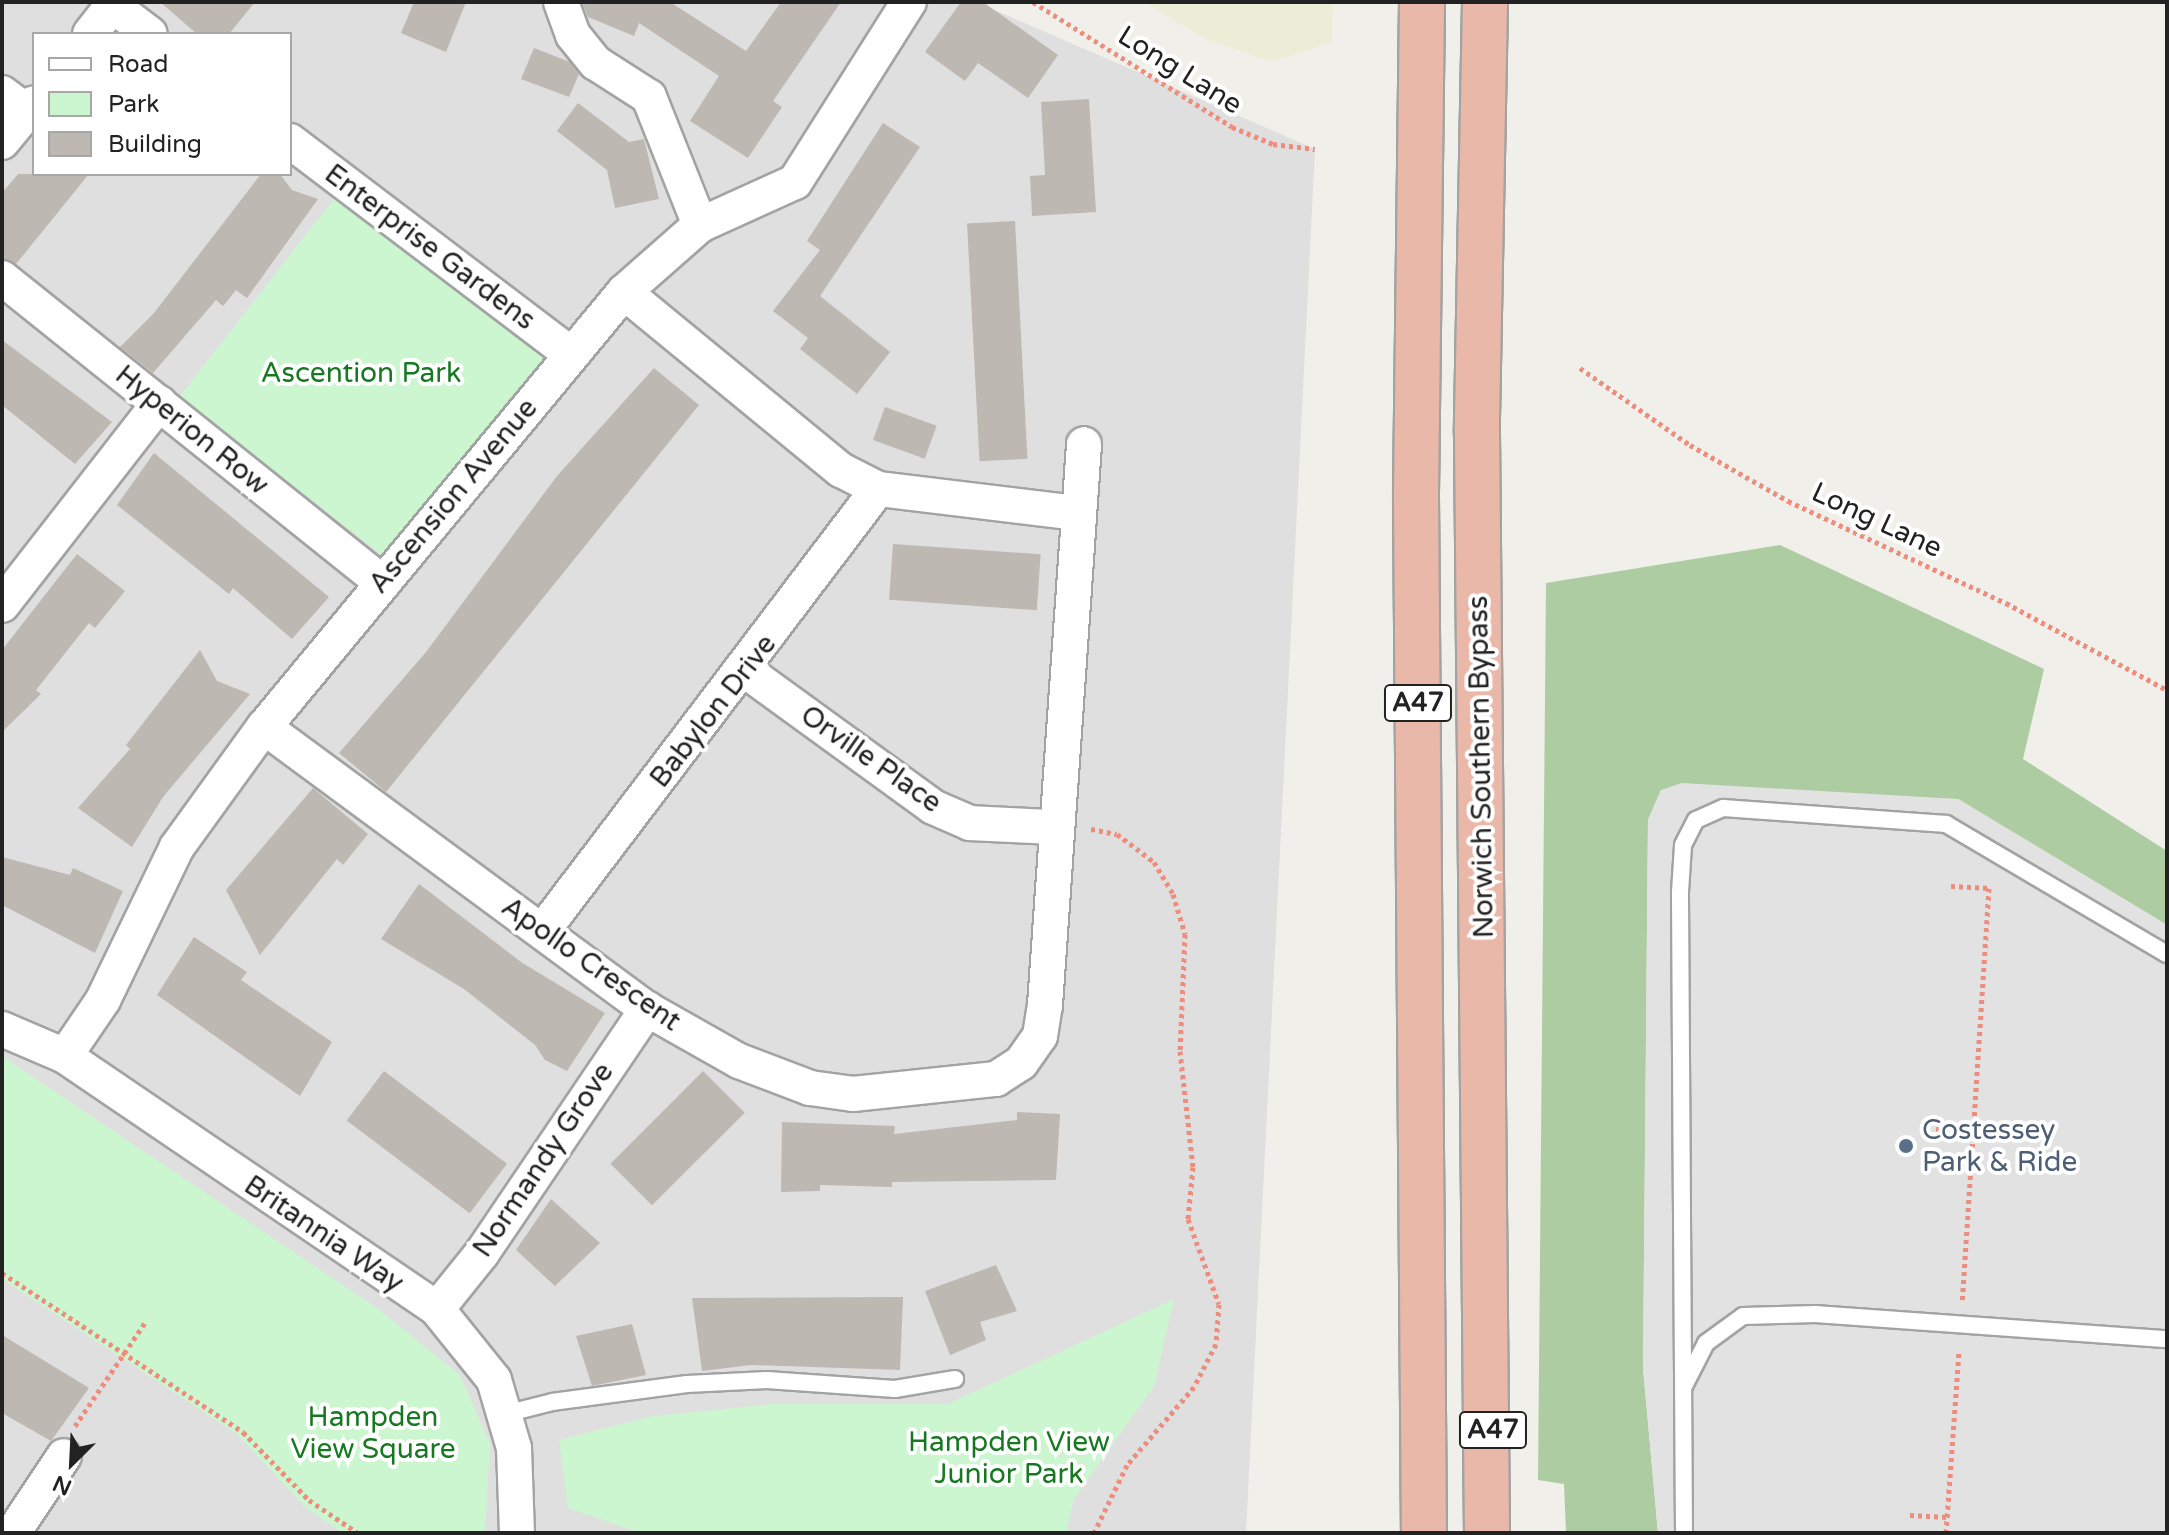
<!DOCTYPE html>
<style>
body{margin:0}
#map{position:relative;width:2169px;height:1535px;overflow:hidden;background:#f1efe9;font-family:"Varela Round",sans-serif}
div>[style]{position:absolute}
.residential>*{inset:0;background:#dfdfdf}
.farmland>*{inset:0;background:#ebedd7}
.forest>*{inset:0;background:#adcca2}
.park>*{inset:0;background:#ccf6d0;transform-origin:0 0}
.parking>*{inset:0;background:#e2e2e2}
.building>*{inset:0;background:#beb8b2;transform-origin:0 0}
.path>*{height:5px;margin-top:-2.5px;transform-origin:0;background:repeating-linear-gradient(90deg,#ee8c7d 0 4px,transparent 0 8px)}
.roads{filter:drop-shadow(2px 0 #a3a3a3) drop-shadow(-2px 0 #a3a3a3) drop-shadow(0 2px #a3a3a3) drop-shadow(0 -2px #a3a3a3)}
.service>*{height:16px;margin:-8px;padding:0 8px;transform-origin:8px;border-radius:8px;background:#fff}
.minor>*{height:34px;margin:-17px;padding:0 17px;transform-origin:17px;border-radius:17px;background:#fff}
.trunk>*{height:44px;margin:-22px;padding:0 22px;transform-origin:22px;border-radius:22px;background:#eab8a8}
.dots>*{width:22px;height:22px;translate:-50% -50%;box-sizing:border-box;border:4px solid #fff;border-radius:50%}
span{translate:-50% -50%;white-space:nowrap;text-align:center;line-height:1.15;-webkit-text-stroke:8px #fff;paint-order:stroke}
.shield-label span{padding:2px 6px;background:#fff;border:2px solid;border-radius:6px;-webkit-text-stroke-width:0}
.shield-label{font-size:26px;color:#222;font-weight:700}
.street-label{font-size:28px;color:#222}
.park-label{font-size:28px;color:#167921}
.service-label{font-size:28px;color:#4e5e75}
.left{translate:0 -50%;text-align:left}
.frame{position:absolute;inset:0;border:4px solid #222;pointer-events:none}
.legend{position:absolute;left:32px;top:32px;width:260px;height:144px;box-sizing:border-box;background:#fff;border:2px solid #a7a7a7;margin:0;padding:10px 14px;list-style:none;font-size:24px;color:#222}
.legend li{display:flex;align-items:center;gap:16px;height:40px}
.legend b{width:40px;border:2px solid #a7a7a7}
.north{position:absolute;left:32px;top:1423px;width:80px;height:80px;-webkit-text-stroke:6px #fff;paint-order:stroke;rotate:204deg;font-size:22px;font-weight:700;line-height:32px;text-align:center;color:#222}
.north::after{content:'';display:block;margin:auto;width:28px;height:36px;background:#222;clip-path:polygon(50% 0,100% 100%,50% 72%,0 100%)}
</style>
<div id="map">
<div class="residential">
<i style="clip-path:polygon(evenodd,2px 2px,976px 2px,1315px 149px,1246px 1533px,2px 1533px,2px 2px,34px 34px,290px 34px,290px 174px,34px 174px,34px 34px)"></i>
</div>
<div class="farmland">
<i style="clip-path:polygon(1144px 2px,1333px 2px,1332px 42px,1271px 62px,1204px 38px)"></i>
</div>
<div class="forest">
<i style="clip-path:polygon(1780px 545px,2044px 669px,2023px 759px,2167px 851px,2167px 925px,1958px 799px,1661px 790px,1648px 820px,1643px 1368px,1658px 1533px,1566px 1533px,1564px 1484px,1538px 1480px,1546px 583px)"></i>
</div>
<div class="park">
<i style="left:340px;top:191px;width:264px;height:261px;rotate:38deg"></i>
<i style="clip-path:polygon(2px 1056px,377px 1308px,460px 1375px,490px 1444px,485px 1533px,343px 1533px,305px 1507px,237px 1434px,2px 1279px)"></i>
<i style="clip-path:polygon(1174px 1299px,1154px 1386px,1074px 1499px,1066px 1533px,641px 1533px,568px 1508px,559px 1440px,653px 1416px,773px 1404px,948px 1404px)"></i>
</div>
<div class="parking">
<i style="clip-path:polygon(1682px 783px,1958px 799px,2167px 925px,2167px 1533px,1658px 1533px,1643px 1368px,1648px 820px,1661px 790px)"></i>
</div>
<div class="building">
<i style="clip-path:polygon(160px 2px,255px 2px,229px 34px,197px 34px)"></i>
<i style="clip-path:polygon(414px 2px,466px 2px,446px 52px,401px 33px)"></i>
<i style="clip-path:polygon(582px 2px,670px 2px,746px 51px,781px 2px,841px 2px,773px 101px,782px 107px,748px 158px,690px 121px,719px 76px,639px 23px,634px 36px,588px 17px)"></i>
<i style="clip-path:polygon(961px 2px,983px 2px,1058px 55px,1028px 98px,978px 63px,965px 81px,925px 52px)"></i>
<i style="clip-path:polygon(534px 48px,570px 62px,579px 74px,569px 97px,521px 79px)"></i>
<i style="clip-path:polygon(1089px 99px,1096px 212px,1032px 216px,1030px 176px,1045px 175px,1041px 102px)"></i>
<i style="clip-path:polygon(578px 103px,629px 142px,644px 139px,659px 199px,615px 208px,607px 170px,557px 131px)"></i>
<i style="clip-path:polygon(883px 123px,920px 147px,820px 296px,890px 352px,857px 394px,800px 349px,808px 338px,773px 311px,820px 250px,807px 241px)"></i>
<i style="clip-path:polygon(18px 174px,89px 174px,16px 264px,2px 258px,2px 193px)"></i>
<i style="clip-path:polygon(261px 174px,280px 174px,292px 190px,318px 199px,247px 298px,236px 290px,223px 306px,216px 300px,153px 373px,120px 347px,154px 313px)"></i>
<i style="left:1015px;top:221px;width:238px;height:48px;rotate:87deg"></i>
<i style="clip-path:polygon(2px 340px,112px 422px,75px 464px,2px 405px)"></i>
<i style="clip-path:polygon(654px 368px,699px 405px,386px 792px,339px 753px,426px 652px,557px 476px)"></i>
<i style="left:885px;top:407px;width:55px;height:35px;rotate:20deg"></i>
<i style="clip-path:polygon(154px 453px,329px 597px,292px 639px,233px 588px,229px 594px,117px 505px)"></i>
<i style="left:893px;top:544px;width:148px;height:56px;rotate:4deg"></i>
<i style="clip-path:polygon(77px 554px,125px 591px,95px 628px,89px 623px,36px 690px,41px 694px,2px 732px,2px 650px)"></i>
<i style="clip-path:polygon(200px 650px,217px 681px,250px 694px,163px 797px,132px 847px,78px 808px,130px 749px,126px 745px)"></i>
<i style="clip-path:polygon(313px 788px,368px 834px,343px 865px,337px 859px,260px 955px,226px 890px)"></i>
<i style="clip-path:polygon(2px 857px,70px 875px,73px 868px,123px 891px,95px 953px,2px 905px)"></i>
<i style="clip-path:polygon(419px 884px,521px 962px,605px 1013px,567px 1071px,545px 1060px,535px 1045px,464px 989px,381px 939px)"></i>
<i style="clip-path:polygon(194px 937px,247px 972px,241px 980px,332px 1042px,300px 1096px,157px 995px)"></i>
<i style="left:384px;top:1071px;width:154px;height:62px;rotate:37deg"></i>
<i style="left:703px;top:1071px;width:59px;height:131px;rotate:45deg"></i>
<i style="clip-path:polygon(1017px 1112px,1060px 1114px,1056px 1180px,892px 1182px,892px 1187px,820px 1185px,820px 1191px,781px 1192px,782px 1122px,895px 1126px,894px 1134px,1017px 1120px)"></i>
<i style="clip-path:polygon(551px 1199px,600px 1243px,555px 1286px,516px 1250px)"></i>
<i style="clip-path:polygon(996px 1265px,1017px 1311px,980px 1322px,986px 1340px,950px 1355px,925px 1291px)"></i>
<i style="clip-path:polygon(903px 1297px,900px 1370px,751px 1365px,702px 1371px,692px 1298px)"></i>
<i style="clip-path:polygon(632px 1324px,646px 1375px,592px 1386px,576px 1336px)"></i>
<i style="clip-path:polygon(2px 1335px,89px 1388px,51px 1441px,2px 1413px)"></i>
</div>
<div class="path">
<i style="left:1033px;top:2px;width:235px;rotate:32.1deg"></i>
<i style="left:1232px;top:127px;width:44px;rotate:22.5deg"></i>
<i style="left:1273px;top:144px;width:42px;rotate:6.8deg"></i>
<i style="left:1580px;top:368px;width:134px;rotate:35deg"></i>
<i style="left:1690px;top:445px;width:113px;rotate:29.7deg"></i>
<i style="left:1788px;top:501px;width:241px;rotate:25.1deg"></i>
<i style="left:2006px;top:603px;width:183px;rotate:28.4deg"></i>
<i style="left:1091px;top:829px;width:26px;rotate:11deg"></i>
<i style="left:1117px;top:834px;width:46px;rotate:37.1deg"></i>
<i style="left:1154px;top:862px;width:37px;rotate:59deg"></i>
<i style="left:1173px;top:894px;width:42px;rotate:73.3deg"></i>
<i style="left:1185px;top:934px;width:117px;rotate:92.4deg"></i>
<i style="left:1180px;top:1051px;width:117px;rotate:83.6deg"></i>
<i style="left:1193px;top:1167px;width:52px;rotate:95.5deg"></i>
<i style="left:1188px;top:1219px;width:90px;rotate:70deg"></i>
<i style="left:1219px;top:1304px;width:40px;rotate:94.3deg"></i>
<i style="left:1216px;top:1344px;width:48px;rotate:117.1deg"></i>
<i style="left:1194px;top:1387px;width:103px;rotate:130.7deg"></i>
<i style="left:1127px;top:1465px;width:76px;rotate:115.9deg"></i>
<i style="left:1951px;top:886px;width:38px;rotate:3deg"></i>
<i style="left:1989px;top:888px;width:414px;rotate:93.7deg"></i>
<i style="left:1936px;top:1129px;width:37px;rotate:5deg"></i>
<i style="left:2px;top:1273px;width:289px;rotate:33.4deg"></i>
<i style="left:243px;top:1432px;width:95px;rotate:45.9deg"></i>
<i style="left:309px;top:1500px;width:59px;rotate:34deg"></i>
<i style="left:75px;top:1426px;width:127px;rotate:-55.9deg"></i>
<i style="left:1910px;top:1515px;width:37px;rotate:3deg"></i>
<i style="left:1946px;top:1533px;width:183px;rotate:-85.9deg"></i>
</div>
<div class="roads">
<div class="service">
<i style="left:1684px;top:1386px;width:48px;rotate:-62.9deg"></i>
<i style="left:1706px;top:1343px;width:46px;rotate:-36.1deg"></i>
<i style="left:1743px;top:1316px;width:73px;rotate:-1.6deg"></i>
<i style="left:1816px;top:1314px;width:352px;rotate:4.1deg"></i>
<i style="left:505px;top:1414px;width:49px;rotate:-14.3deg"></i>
<i style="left:552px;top:1402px;width:136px;rotate:-7.6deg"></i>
<i style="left:687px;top:1384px;width:80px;rotate:-2.9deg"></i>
<i style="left:767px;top:1380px;width:128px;rotate:4deg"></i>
<i style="left:895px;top:1389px;width:61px;rotate:-9.5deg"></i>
<i style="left:1684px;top:1533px;width:641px;rotate:-90.36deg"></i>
<i style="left:1680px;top:892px;width:47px;rotate:-86.3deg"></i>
<i style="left:1683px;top:845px;width:28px;rotate:-63deg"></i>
<i style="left:1696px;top:820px;width:30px;rotate:-24deg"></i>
<i style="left:1723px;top:808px;width:224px;rotate:4.1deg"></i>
<i style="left:1946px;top:824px;width:256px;rotate:30.5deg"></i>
</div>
<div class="minor">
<i style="left:561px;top:2px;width:35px;rotate:70deg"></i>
<i style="left:573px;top:35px;width:36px;rotate:51deg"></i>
<i style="left:596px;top:63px;width:63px;rotate:32.7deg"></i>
<i style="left:649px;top:97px;width:138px;rotate:68.3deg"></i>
<i style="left:113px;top:6px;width:46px;rotate:37.1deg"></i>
<i style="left:90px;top:34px;width:41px;rotate:-52deg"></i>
<i style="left:2px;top:93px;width:31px;rotate:37deg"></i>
<i style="left:290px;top:141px;width:353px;rotate:37.2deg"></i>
<i style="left:2px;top:142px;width:50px;rotate:-50.6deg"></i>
<i style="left:2px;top:278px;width:486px;rotate:38.7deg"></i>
<i style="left:624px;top:292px;width:281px;rotate:39.4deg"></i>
<i style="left:841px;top:470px;width:42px;rotate:27.2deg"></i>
<i style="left:878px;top:489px;width:199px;rotate:6.9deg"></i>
<i style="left:2px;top:605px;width:256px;rotate:-52.1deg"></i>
<i style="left:746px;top:671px;width:231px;rotate:36deg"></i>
<i style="left:933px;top:807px;width:40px;rotate:23.4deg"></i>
<i style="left:970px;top:823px;width:83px;rotate:2.8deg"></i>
<i style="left:264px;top:727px;width:476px;rotate:36.4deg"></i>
<i style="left:647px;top:1009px;width:106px;rotate:29.5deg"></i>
<i style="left:739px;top:1061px;width:76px;rotate:20.8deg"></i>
<i style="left:810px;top:1088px;width:43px;rotate:7.9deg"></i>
<i style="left:853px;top:1094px;width:144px;rotate:-6deg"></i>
<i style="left:996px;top:1079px;width:30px;rotate:-33deg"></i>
<i style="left:1021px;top:1063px;width:33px;rotate:-55deg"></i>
<i style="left:1040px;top:1036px;width:31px;rotate:-81deg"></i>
<i style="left:1045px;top:1005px;width:562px;rotate:-86.02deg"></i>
<i style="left:544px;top:929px;width:552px;rotate:-52.8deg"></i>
<i style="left:2px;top:1029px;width:69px;rotate:23.2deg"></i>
<i style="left:65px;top:1056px;width:450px;rotate:34.2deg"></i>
<i style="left:437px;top:1309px;width:91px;rotate:51.2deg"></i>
<i style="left:494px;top:1380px;width:71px;rotate:73.6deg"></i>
<i style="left:514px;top:1448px;width:85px;rotate:88deg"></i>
<i style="left:65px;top:1056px;width:68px;rotate:-55.8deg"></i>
<i style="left:103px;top:1000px;width:170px;rotate:-64.2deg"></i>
<i style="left:177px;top:847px;width:148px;rotate:-54.1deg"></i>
<i style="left:264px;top:727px;width:565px;rotate:-50.39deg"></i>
<i style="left:624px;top:292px;width:101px;rotate:-41.4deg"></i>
<i style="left:700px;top:225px;width:104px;rotate:-24.4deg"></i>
<i style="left:795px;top:182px;width:213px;rotate:-57.7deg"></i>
<i style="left:437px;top:1309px;width:72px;rotate:-51.2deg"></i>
<i style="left:482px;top:1253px;width:295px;rotate:-55.9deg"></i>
<i style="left:13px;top:1533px;width:92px;rotate:-56.5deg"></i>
</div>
<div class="trunk">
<i style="left:1422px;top:2px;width:495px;rotate:90.7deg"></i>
<i style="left:1416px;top:497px;width:1036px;rotate:89.56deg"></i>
<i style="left:1485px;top:2px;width:431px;rotate:91.1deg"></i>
<i style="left:1477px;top:433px;width:1100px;rotate:89.48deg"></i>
</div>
</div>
<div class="dots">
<i style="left:1906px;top:1146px;background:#5c6f8a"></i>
</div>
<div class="shield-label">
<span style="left:1418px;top:703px">A47</span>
<span style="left:1493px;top:1430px">A47</span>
</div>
<div class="street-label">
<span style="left:1180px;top:70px;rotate:32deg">Long Lane</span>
<span style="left:430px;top:247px;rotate:37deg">Enterprise Gardens</span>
<span style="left:192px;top:430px;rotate:39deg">Hyperion Row</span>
<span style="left:453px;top:496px;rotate:-50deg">Ascension Avenue</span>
<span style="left:1877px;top:520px;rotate:25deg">Long Lane</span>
<span style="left:713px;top:711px;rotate:-52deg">Babylon Drive</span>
<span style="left:871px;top:759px;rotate:35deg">Orville Place</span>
<span style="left:1481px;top:767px;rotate:-91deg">Norwich Southern Bypass</span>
<span style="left:591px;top:964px;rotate:35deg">Apollo Crescent</span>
<span style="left:543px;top:1160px;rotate:-56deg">Normandy Grove</span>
<span style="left:324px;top:1234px;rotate:34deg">Britannia Way</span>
</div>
<div class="park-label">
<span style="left:361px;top:373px">Ascention Park</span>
<span style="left:373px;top:1433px">Hampden<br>View Square</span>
<span style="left:1009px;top:1458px">Hampden View<br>Junior Park</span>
</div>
<div class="service-label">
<span class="left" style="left:1922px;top:1146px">Costessey<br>Park &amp; Ride</span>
</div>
<div class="frame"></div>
<ul class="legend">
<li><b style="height:10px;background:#fff"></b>Road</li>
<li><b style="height:22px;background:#ccf6d0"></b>Park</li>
<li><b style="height:22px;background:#beb8b2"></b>Building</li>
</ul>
<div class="north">N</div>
</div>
